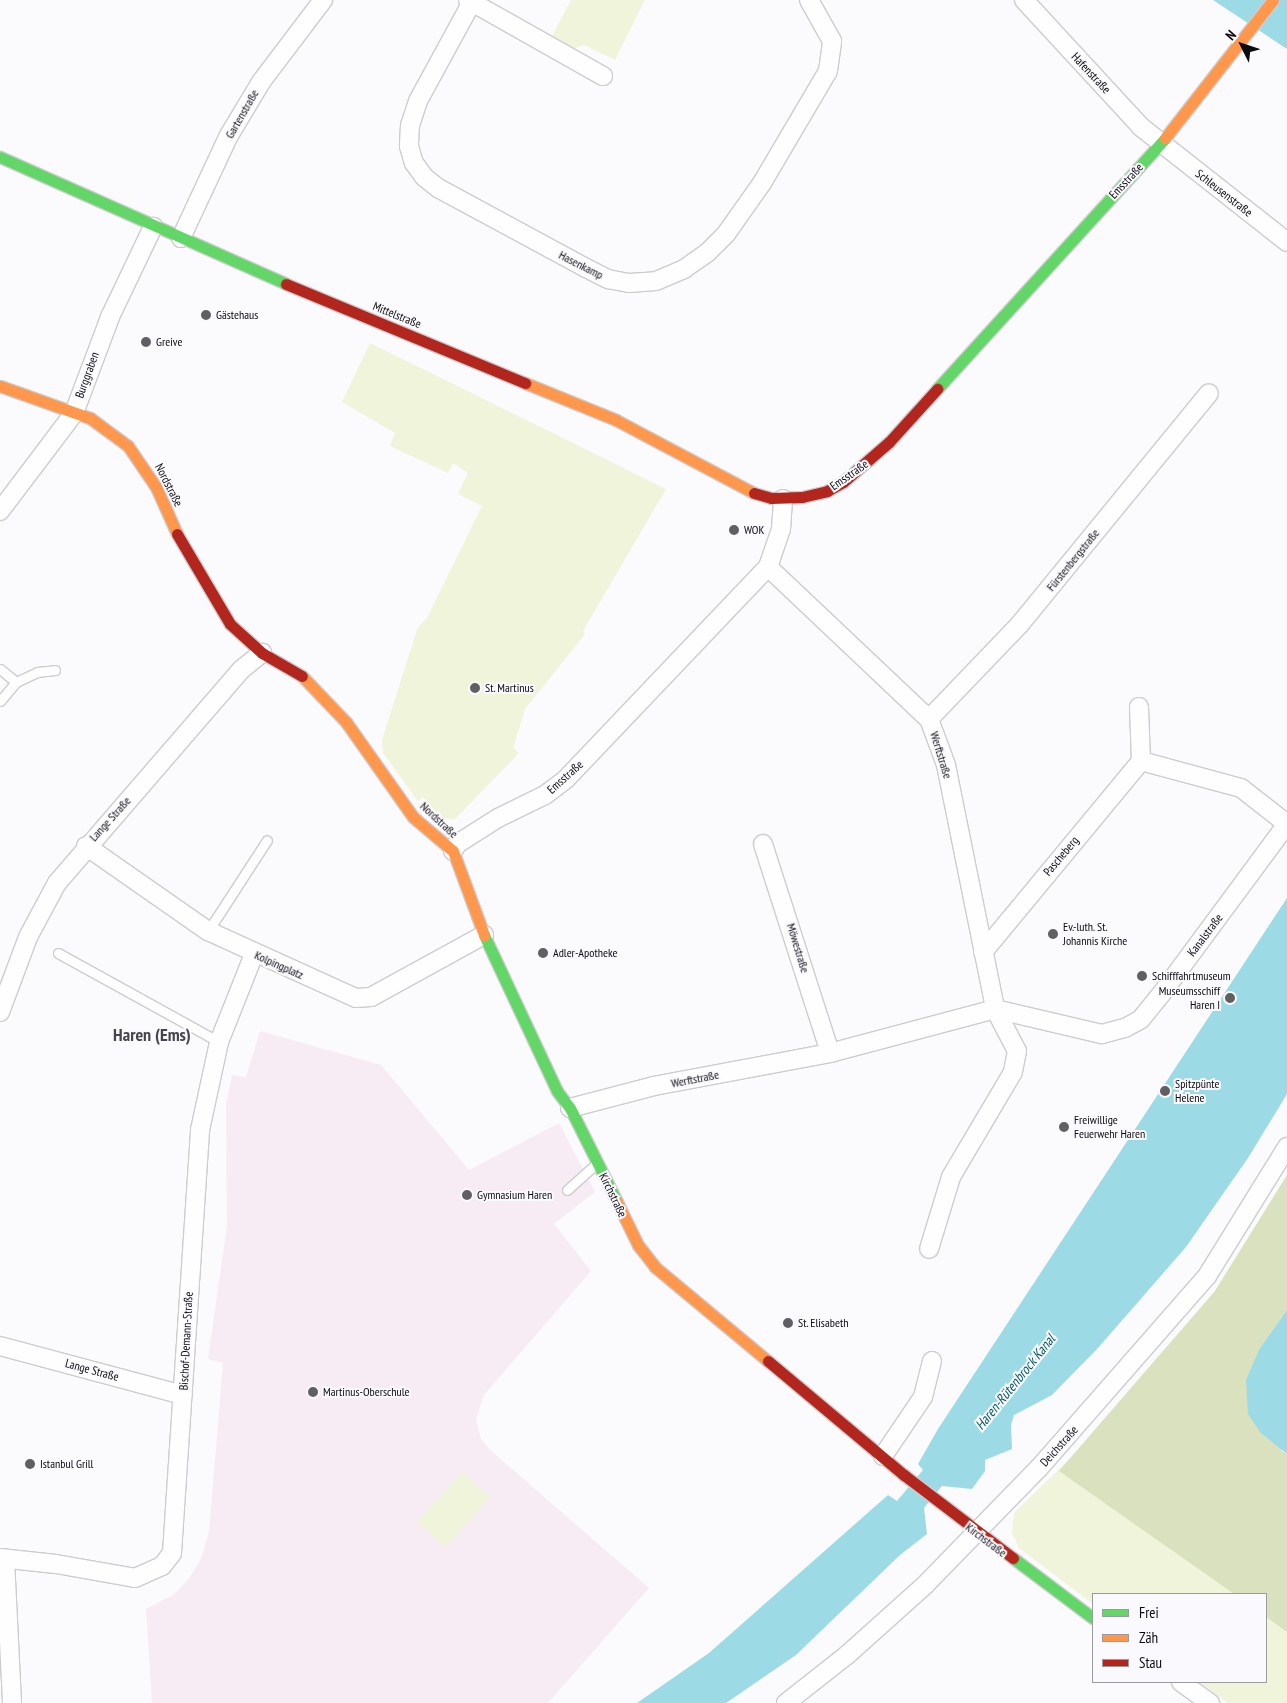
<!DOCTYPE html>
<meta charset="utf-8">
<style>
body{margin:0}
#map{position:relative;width:1287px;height:1703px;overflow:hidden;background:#fbfafd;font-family:"PT Sans Narrow",sans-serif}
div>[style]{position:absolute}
.education>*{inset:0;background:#f7ecf3}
.green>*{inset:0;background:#eff4da;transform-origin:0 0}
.forest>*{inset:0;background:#d9e1be}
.water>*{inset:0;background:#9cdae6}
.roads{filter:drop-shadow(1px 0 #cdcccf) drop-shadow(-1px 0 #cdcccf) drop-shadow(0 1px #cdcccf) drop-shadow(0 -1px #cdcccf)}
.lane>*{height:9px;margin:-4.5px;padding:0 4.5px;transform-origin:4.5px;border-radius:4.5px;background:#fefeff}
.street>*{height:18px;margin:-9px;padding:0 9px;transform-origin:9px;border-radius:9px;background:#fefeff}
.fast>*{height:11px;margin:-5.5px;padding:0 5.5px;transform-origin:5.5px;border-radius:5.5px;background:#63d668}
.slow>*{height:11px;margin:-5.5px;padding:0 5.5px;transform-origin:5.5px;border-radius:5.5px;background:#ff974d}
.jam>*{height:11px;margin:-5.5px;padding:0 5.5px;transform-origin:5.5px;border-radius:5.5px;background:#b3261e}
.dots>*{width:14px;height:14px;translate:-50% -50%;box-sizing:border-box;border:2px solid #faf9fe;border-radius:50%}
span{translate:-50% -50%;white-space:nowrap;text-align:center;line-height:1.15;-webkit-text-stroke:4px #faf9fe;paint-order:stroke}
.street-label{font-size:12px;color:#0c0b0e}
.poi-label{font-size:12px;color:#0c0b0e}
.left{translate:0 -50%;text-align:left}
.right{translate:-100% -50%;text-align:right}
.water-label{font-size:14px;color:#035761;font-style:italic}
.district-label{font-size:18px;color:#45454b;font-weight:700}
.legend{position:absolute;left:1092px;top:1593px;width:175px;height:90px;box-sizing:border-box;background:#faf9fe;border:1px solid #9b9a9e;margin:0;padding:6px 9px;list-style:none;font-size:15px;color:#0c0b0e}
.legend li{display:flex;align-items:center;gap:10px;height:25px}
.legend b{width:25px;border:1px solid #9b9a9e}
.north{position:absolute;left:1217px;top:20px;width:50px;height:50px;-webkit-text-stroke:4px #faf9fe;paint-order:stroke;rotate:311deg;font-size:14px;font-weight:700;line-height:20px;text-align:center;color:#0c0b0e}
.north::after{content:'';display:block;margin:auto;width:18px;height:22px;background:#0c0b0e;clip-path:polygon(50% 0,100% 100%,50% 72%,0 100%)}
</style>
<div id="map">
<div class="education">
<i style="clip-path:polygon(260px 1031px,381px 1065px,469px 1170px,559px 1123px,595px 1192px,554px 1224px,591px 1271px,484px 1395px,476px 1420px,481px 1439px,489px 1449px,649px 1588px,548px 1703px,152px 1703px,146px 1609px,173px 1595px,188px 1580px,201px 1559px,209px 1532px,223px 1363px,208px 1359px,227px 1226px,226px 1106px,232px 1075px,246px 1077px)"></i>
</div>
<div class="green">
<i style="clip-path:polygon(571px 0,645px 0,615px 60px,584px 45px,573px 49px,552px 36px)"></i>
<i style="clip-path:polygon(370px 343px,666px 489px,583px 631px,585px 634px,525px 709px,513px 748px,519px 753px,454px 820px,439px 816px,423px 797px,418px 801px,383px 753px,382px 740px,418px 627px,427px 618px,482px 506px,458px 494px,468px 473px,453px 463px,448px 473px,390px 446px,395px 433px,342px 402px)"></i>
<i style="clip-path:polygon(1287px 1175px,1287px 1310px,1260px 1348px,1248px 1414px,1171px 1550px,1234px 1594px,1093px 1594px,1093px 1604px,1019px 1548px,1012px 1533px,1014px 1513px,1086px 1443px,1215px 1291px)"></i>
<i style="left:462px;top:1472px;width:38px;height:67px;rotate:42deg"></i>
<i style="clip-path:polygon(1266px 1617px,1287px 1632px,1287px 1703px,1228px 1703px,1200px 1682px,1266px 1682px)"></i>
</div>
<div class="forest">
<i style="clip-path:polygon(1287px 1175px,1287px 1310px,1260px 1348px,1282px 1451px,1287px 1454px,1287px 1632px,1266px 1617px,1266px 1594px,1234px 1594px,1059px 1471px,1215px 1291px)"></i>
</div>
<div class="water">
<i style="clip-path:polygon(1213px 0,1287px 0,1287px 49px)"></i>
<i style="clip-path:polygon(1287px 898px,1287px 1094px,1248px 1158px,1186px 1247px,1098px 1348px,1052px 1395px,1014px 1415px,1011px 1425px,1012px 1449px,985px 1460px,985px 1471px,972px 1489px,942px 1486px,924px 1508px,927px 1534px,900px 1555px,796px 1655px,726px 1703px,637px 1703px,709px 1653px,888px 1495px,897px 1501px,923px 1470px,918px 1464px,938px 1429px)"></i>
<i style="clip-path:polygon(1287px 1310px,1287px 1454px,1260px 1432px,1248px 1414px,1246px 1380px,1260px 1348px)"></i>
</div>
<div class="roads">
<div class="lane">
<i style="left:0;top:669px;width:21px;rotate:39deg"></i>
<i style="left:0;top:701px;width:25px;rotate:-50deg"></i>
<i style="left:16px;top:682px;width:23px;rotate:-25deg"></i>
<i style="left:37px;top:672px;width:18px;rotate:-6deg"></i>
<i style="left:208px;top:931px;width:108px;rotate:-57deg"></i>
<i style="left:58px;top:953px;width:184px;rotate:28.9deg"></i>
<i style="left:567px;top:1190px;width:40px;rotate:-42deg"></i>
</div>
<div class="street">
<i style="left:468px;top:0;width:155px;rotate:29.4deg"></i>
<i style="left:473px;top:0;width:115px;rotate:118.6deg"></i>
<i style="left:418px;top:101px;width:25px;rotate:108deg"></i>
<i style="left:410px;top:125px;width:21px;rotate:93deg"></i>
<i style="left:409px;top:146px;width:18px;rotate:74deg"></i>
<i style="left:414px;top:163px;width:17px;rotate:54deg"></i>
<i style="left:424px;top:177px;width:18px;rotate:38deg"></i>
<i style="left:438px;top:188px;width:168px;rotate:28.4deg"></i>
<i style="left:586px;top:268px;width:25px;rotate:27deg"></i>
<i style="left:608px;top:279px;width:21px;rotate:11deg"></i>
<i style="left:629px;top:283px;width:27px;rotate:-4deg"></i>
<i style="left:656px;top:281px;width:30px;rotate:-23deg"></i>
<i style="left:684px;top:269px;width:29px;rotate:-35deg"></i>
<i style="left:708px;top:252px;width:25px;rotate:-45deg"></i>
<i style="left:726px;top:234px;width:62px;rotate:-54.8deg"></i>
<i style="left:762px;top:183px;width:130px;rotate:-59.5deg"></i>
<i style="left:828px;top:71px;width:30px;rotate:-82deg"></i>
<i style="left:832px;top:41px;width:47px;rotate:-119.3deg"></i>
<i style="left:1024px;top:0;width:173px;rotate:47.3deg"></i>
<i style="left:1141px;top:127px;width:186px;rotate:38.2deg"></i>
<i style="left:181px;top:238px;width:111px;rotate:-65deg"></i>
<i style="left:228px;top:137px;width:64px;rotate:-59deg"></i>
<i style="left:261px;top:82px;width:103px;rotate:-52.9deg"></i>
<i style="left:0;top:511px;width:123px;rotate:-52.9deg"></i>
<i style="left:74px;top:413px;width:103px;rotate:-69.4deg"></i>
<i style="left:110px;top:317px;width:100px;rotate:-64.5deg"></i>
<i style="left:768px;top:567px;width:221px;rotate:43.4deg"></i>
<i style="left:929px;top:719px;width:49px;rotate:69.7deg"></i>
<i style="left:946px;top:765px;width:249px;rotate:78.6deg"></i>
<i style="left:995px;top:1009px;width:47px;rotate:62.4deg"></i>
<i style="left:1017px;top:1051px;width:21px;rotate:101deg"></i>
<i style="left:1013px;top:1072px;width:122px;rotate:120.6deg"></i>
<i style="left:951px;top:1177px;width:75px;rotate:107deg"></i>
<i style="left:1139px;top:707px;width:54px;rotate:87.9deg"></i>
<i style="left:929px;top:719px;width:132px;rotate:-46.2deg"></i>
<i style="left:1020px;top:624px;width:298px;rotate:-50.7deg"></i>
<i style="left:763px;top:844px;width:219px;rotate:72.2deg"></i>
<i style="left:86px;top:846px;width:149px;rotate:34.9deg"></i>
<i style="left:208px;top:931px;width:162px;rotate:24.4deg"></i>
<i style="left:356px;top:998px;width:15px;rotate:-4deg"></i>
<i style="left:371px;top:997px;width:129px;rotate:-28.8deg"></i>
<i style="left:453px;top:851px;width:8px;rotate:-60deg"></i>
<i style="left:457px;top:844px;width:49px;rotate:-32.4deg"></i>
<i style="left:498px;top:818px;width:52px;rotate:-26.1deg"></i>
<i style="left:545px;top:795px;width:26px;rotate:-37deg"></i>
<i style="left:566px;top:779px;width:293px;rotate:-46.4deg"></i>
<i style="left:768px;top:567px;width:40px;rotate:-71.1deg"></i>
<i style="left:781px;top:529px;width:30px;rotate:-86deg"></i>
<i style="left:983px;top:952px;width:248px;rotate:-50.4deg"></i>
<i style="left:1141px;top:761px;width:104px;rotate:15.1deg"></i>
<i style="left:1241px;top:788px;width:58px;rotate:38deg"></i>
<i style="left:0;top:1012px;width:80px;rotate:-69.5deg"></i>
<i style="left:28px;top:937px;width:61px;rotate:-61.8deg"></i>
<i style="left:57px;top:883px;width:283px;rotate:-49.2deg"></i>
<i style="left:242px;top:669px;width:26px;rotate:-39deg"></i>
<i style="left:570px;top:1108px;width:87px;rotate:-14.7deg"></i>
<i style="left:654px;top:1086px;width:179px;rotate:-10.6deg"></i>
<i style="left:830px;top:1053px;width:171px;rotate:-14.9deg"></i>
<i style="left:995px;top:1009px;width:110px;rotate:13.2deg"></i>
<i style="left:1102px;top:1034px;width:24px;rotate:-15deg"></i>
<i style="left:1125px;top:1028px;width:18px;rotate:-29deg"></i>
<i style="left:1141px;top:1019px;width:33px;rotate:-51deg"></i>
<i style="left:1162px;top:993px;width:210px;rotate:-53.5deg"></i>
<i style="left:0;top:1346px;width:189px;rotate:15deg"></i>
<i style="left:883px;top:1456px;width:71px;rotate:-55.9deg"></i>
<i style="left:923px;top:1397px;width:37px;rotate:-76deg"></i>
<i style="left:0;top:1558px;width:56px;rotate:6.1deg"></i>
<i style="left:56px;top:1564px;width:80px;rotate:10deg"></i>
<i style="left:135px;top:1578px;width:30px;rotate:-24deg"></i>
<i style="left:162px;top:1566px;width:16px;rotate:-52deg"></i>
<i style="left:172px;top:1553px;width:424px;rotate:-86.2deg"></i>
<i style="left:200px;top:1130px;width:90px;rotate:-77.8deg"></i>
<i style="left:219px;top:1042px;width:95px;rotate:-68.3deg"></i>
<i style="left:5px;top:1559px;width:144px;rotate:87.2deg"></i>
<i style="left:1181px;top:1682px;width:36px;rotate:36deg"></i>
<i style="left:786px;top:1703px;width:78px;rotate:-38.2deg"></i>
<i style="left:847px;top:1655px;width:106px;rotate:-41.9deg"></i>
<i style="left:926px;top:1584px;width:162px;rotate:-45.8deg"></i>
<i style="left:1039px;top:1468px;width:255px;rotate:-48.8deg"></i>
<i style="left:1207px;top:1276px;width:152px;rotate:-58.2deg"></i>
</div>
<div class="fast">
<i style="left:0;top:157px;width:313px;rotate:23.9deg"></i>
<i style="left:937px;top:389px;width:339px;rotate:-47.7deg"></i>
<i style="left:484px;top:935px;width:172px;rotate:64.9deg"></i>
<i style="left:557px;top:1091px;width:21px;rotate:53deg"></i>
<i style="left:570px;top:1108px;width:105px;rotate:63.4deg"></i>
<i style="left:1013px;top:1558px;width:100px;rotate:36.9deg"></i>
</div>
<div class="slow">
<i style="left:1165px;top:138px;width:175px;rotate:-52deg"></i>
<i style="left:525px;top:383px;width:98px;rotate:22.1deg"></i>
<i style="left:616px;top:420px;width:156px;rotate:27.9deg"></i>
<i style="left:0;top:386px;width:96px;rotate:19.6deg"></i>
<i style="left:90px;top:418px;width:47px;rotate:36.4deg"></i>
<i style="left:128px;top:446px;width:50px;rotate:55.7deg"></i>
<i style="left:156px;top:487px;width:51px;rotate:65.9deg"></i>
<i style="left:302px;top:676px;width:64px;rotate:46.3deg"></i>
<i style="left:346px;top:722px;width:116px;rotate:54.8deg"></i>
<i style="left:413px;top:817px;width:52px;rotate:40.4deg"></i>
<i style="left:453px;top:851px;width:90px;rotate:69.7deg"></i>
<i style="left:617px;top:1202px;width:48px;rotate:64deg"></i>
<i style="left:638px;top:1245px;width:28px;rotate:52deg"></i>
<i style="left:655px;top:1267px;width:147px;rotate:39.8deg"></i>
</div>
<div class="jam">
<i style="left:286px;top:284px;width:259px;rotate:22.5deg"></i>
<i style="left:754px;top:493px;width:18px;rotate:16deg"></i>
<i style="left:771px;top:498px;width:31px;rotate:-2deg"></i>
<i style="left:802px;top:497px;width:26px;rotate:-13deg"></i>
<i style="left:827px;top:491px;width:18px;rotate:-29deg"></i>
<i style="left:843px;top:482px;width:61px;rotate:-41deg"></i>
<i style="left:889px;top:442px;width:72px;rotate:-47.8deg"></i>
<i style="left:177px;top:534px;width:104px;rotate:59.5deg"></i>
<i style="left:230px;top:624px;width:43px;rotate:42.2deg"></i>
<i style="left:262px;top:653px;width:46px;rotate:29.9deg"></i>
<i style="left:768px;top:1361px;width:177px;rotate:40deg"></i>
<i style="left:904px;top:1475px;width:137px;rotate:37.3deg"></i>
</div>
</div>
<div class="dots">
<i style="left:206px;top:315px;background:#605f62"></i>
<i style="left:146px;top:342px;background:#605f62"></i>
<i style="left:734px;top:530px;background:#605f62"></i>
<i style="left:475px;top:688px;background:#605f62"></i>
<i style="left:1053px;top:934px;background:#605f62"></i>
<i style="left:543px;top:953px;background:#605f62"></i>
<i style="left:1142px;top:976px;background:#605f62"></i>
<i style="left:1230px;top:998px;background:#605f62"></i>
<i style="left:1165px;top:1091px;background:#605f62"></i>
<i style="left:1064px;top:1127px;background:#605f62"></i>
<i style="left:467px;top:1195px;background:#605f62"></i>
<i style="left:788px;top:1323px;background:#605f62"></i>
<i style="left:313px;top:1392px;background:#605f62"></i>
<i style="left:30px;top:1464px;background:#605f62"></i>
</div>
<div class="street-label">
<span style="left:1091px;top:73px;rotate:47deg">Hafenstraße</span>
<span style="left:242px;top:114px;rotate:-60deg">Gartenstraße</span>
<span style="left:1126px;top:181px;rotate:-47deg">Emsstraße</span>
<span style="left:1224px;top:193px;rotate:38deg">Schleusenstraße</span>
<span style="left:581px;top:265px;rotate:27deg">Hasenkamp</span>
<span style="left:397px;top:315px;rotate:22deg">Mittelstraße</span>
<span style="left:87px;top:375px;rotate:-70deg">Burggraben</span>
<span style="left:849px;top:475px;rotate:-35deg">Emsstraße</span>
<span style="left:169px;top:485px;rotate:63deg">Nordstraße</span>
<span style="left:1073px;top:560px;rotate:-51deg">Fürstenbergstraße</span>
<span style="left:941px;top:755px;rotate:73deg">Werftstraße</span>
<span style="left:565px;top:777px;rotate:-42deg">Emsstraße</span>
<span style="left:110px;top:819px;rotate:-48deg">Lange Straße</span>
<span style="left:439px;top:820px;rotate:43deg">Nordstraße</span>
<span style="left:1061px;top:856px;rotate:-50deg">Pascheberg</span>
<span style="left:1205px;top:935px;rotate:-53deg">Kanalstraße</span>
<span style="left:798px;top:948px;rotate:73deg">Möwestraße</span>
<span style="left:279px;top:965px;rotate:24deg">Kolpingplatz</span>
<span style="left:695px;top:1079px;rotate:-11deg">Werftstraße</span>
<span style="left:613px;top:1195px;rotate:64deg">Kirchstraße</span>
<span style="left:186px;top:1341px;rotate:-87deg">Bischof-Demann-Straße</span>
<span style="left:92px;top:1370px;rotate:15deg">Lange Straße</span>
<span style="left:1059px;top:1446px;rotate:-48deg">Deichstraße</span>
<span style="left:986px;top:1540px;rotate:37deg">Kirchstraße</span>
</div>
<div class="poi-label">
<span class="left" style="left:216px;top:315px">Gästehaus</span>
<span class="left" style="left:156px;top:342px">Greive</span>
<span class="left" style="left:744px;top:530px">WOK</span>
<span class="left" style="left:485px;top:688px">St. Martinus</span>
<span class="left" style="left:1063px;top:934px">Ev.-luth. St.<br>Johannis Kirche</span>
<span class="left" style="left:553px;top:953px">Adler-Apotheke</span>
<span class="left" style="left:1152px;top:976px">Schifffahrtmuseum</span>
<span class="right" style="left:1220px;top:998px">Museumsschiff<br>Haren I</span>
<span class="left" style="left:1175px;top:1091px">Spitzpünte<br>Helene</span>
<span class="left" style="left:1074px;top:1127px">Freiwillige<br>Feuerwehr Haren</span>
<span class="left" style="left:477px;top:1195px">Gymnasium Haren</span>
<span class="left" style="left:798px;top:1323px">St. Elisabeth</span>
<span class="left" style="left:323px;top:1392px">Martinus-Oberschule</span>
<span class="left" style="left:40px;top:1464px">Istanbul Grill</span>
</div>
<div class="water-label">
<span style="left:1015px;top:1382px;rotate:-51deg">Haren-Rütenbrock Kanal</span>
</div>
<div class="district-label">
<span style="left:152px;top:1035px">Haren (Ems)</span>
</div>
<ul class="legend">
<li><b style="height:6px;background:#63d668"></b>Frei</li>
<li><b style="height:6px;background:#ff974d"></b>Zäh</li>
<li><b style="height:6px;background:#b3261e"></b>Stau</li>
</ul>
<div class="north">N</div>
</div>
